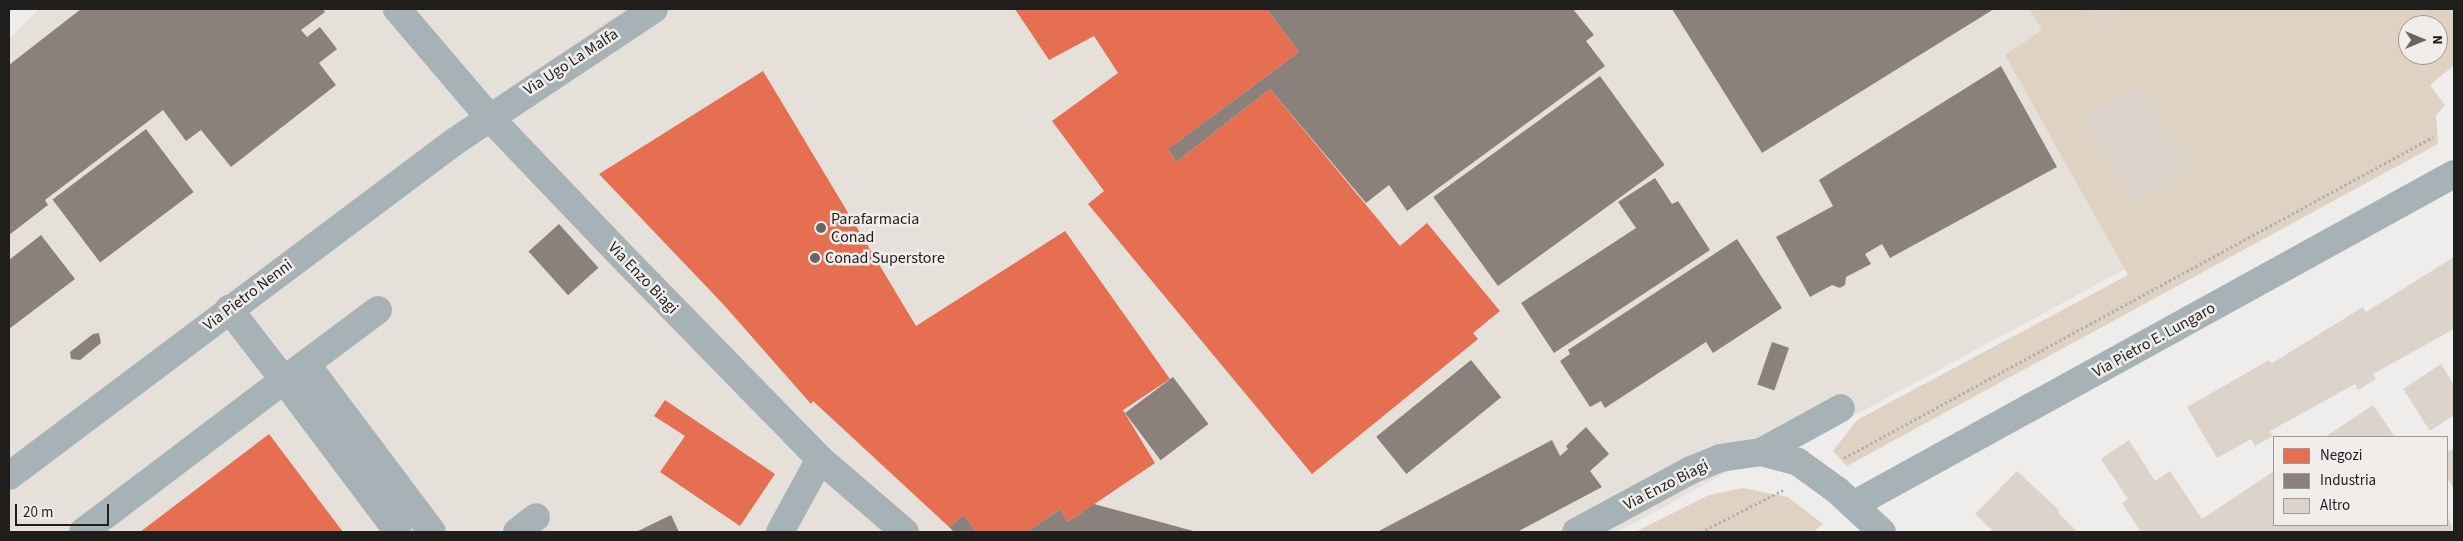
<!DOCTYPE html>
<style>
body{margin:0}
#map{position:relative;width:2463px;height:541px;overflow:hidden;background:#efedeb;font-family:"Source Sans 3",sans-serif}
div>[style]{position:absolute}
.built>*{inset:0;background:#e6e0da}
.green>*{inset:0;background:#e0d2c2}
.shops>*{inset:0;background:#e76f51}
.industry>*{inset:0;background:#8a817c;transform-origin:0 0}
.building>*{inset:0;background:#dcd4cb}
.path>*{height:3px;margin-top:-1.5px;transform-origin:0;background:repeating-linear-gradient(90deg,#acb3b4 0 2.5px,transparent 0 5px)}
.minor>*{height:28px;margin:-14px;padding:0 14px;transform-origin:14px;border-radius:14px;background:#a6b2b5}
.dots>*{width:14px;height:14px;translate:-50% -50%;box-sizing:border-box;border:2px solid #f0edea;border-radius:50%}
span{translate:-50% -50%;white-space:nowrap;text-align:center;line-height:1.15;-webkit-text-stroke:5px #f0edea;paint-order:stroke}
.street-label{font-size:16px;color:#1f1e1d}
.poi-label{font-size:16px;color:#1f1e1d}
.left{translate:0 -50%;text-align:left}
.frame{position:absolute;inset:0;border:10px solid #1f1e1d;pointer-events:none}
.legend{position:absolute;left:2273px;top:436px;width:175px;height:90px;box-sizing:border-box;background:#f0edea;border:1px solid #9c9a98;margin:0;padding:6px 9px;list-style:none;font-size:15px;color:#1f1e1d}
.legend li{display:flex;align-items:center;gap:10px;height:25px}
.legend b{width:25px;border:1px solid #9c9a98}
.north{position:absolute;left:2398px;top:15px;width:50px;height:50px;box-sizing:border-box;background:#f0edea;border:1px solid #9c9a98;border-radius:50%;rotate:90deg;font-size:14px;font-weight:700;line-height:20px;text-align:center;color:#1f1e1d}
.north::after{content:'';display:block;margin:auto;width:18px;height:22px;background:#686665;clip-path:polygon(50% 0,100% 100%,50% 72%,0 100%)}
.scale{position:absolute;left:15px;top:504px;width:94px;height:22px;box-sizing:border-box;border:2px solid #1f1e1d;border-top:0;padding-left:6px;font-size:15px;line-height:18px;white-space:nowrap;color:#1f1e1d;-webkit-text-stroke:4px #f0edea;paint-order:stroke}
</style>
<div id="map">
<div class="built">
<i style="clip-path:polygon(39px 9px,2029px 9px,2043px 30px,2005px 55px,2125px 269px,1861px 412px,1740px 465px,1618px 532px,9px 532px,9px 39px)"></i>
</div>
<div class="green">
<i style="clip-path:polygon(evenodd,2029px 9px,2454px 9px,2454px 65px,2430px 85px,2445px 105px,2436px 115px,2438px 144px,1847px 466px,1833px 451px,1857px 420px,2128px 275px,2005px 55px,2042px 30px,2029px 9px,2408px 25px,2438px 25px,2438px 55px,2408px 55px,2408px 25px)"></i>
<i style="clip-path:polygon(1743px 488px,1788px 497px,1823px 524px,1813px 532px,1635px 532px,1709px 495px)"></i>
</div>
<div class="shops">
<i style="clip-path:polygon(1015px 9px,1267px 9px,1299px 52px,1168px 149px,1176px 162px,1270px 89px,1400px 246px,1427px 223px,1500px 311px,1473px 333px,1478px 339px,1312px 474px,1088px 204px,1104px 191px,1052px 121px,1118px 73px,1094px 36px,1049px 60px)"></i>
<i style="clip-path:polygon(763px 71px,916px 326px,1065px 231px,1170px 379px,1123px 410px,1155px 463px,1068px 522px,1060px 509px,1027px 532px,976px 532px,964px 515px,949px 527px,813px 401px,811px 404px,723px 304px,599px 174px)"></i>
<i style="clip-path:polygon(665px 400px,775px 474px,740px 526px,660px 472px,685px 436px,654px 416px)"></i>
<i style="clip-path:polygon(269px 434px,343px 532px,140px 532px)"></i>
</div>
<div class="industry">
<i style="clip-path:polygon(81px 9px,323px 9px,325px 12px,301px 30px,307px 37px,320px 27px,337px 49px,319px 63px,336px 85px,231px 167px,201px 130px,186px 141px,163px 110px,45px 200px,48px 205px,9px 235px,9px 65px)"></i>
<i style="clip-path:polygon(1267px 9px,1573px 9px,1594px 35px,1586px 41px,1605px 66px,1407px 211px,1389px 185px,1366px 203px,1270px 89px,1176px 162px,1168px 149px,1299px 52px)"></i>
<i style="clip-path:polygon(1672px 9px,1994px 9px,1762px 153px)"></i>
<i style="clip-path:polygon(2001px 66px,2057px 167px,1890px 258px,1882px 244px,1865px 254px,1871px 264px,1846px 277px,1845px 285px,1840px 288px,1832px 285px,1810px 297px,1776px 237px,1833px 206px,1819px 180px)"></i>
<i style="left:1600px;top:76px;width:110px;height:206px;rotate:54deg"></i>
<i style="left:146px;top:129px;width:79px;height:117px;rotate:53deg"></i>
<i style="clip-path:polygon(1655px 178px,1672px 204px,1678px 201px,1710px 250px,1554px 353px,1521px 303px,1636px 228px,1618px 202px)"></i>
<i style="left:559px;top:224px;width:59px;height:41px;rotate:48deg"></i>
<i style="clip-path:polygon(41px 235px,75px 279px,9px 329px,9px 260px)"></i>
<i style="clip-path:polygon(1737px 239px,1782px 308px,1713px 353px,1706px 342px,1605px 408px,1601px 401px,1590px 407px,1560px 361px,1570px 354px,1568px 350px)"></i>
<i style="clip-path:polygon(99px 333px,101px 343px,80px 360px,71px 359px,70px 352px,93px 334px)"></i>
<i style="left:1772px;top:342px;width:18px;height:45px;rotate:19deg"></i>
<i style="left:1471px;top:360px;width:48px;height:122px;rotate:51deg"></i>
<i style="left:1173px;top:377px;width:59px;height:60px;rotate:53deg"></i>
<i style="clip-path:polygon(1586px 427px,1609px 454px,1590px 471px,1602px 487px,1517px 532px,1377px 532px,1552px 440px,1560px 456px,1568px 449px,1566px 446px)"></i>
<i style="clip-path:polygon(1094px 504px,1197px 532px,1027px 532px,1060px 509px,1068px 522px)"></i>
<i style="clip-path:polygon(671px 515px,679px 532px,636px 532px)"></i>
<i style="clip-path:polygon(964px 515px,976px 532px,954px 532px,949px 527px)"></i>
</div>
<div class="building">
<i style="clip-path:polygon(2092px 9px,2120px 9px,2121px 10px,2096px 28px,2086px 13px)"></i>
<i style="clip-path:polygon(2144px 84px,2160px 110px,2156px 112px,2193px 166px,2180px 174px,2181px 177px,2134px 205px,2081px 117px,2129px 89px,2131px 92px)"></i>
<i style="clip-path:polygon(2454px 257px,2454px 329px,2373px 374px,2376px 379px,2358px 390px,2355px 384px,2270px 431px,2273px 436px,2255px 446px,2251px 439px,2217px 458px,2187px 407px,2269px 360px,2272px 363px,2363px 307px,2366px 312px)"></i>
<i style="clip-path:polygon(2441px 364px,2454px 385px,2454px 415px,2430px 431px,2403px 389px)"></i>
<i style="clip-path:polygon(2373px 405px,2395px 437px,2325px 437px)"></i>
<i style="clip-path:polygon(2129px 440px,2155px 481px,2170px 471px,2202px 519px,2274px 471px,2274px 525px,2447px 525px,2447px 516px,2454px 532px,2141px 532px,2122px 503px,2128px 499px,2101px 459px)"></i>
<i style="clip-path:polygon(2454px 448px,2454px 489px,2447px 478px,2447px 453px)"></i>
<i style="clip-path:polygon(2017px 471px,2060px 511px,2058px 513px,2078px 532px,1994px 532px,1975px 514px)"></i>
</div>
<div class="path">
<i style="left:1844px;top:458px;width:671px;rotate:-28.59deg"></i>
<i style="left:1701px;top:532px;width:92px;rotate:-27.1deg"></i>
</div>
<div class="minor">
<i style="left:397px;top:9px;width:142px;rotate:49.6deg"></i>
<i style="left:489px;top:117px;width:187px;rotate:46.3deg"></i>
<i style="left:618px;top:252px;width:289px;rotate:45.7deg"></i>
<i style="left:820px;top:459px;width:112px;rotate:40.7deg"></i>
<i style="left:378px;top:310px;width:117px;rotate:143.3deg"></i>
<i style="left:284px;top:380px;width:190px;rotate:53.1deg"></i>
<i style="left:306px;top:364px;width:210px;rotate:53.1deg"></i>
<i style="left:1761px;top:452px;width:91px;rotate:-28.8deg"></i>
<i style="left:9px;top:476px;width:556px;rotate:-36.89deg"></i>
<i style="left:454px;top:142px;width:240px;rotate:-33.6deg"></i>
<i style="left:1853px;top:505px;width:686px;rotate:-28.84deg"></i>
<i style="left:83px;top:532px;width:252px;rotate:-37.1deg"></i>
<i style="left:284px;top:380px;width:90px;rotate:-127.8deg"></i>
<i style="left:517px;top:532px;width:24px;rotate:-38deg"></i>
<i style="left:780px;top:532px;width:83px;rotate:-61.3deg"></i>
<i style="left:1576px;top:532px;width:131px;rotate:-28.3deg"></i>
<i style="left:1691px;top:470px;width:31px;rotate:-22deg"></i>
<i style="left:1720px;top:458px;width:41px;rotate:-8.3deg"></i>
<i style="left:1761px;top:452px;width:38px;rotate:15deg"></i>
<i style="left:1798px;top:462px;width:49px;rotate:35.9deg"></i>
<i style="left:1838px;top:491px;width:60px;rotate:43deg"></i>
</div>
<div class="dots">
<i style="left:821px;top:228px;background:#686665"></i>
<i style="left:815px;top:258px;background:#686665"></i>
</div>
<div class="street-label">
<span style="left:571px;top:62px;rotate:-33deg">Via Ugo La Malfa</span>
<span style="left:643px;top:278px;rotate:46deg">Via Enzo Biagi</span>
<span style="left:248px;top:295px;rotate:-37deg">Via Pietro Nenni</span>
<span style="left:2154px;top:340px;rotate:-29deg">Via Pietro E. Lungaro</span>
<span style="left:1666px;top:485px;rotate:-27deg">Via Enzo Biagi</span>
</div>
<div class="poi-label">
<span class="left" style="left:831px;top:228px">Parafarmacia<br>Conad</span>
<span class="left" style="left:825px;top:258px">Conad Superstore</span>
</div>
<div class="frame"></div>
<ul class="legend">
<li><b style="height:14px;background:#e76f51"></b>Negozi</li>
<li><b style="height:14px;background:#8a817c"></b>Industria</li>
<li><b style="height:14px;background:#dcd4cb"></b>Altro</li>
</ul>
<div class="north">N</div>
<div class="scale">20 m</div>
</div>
